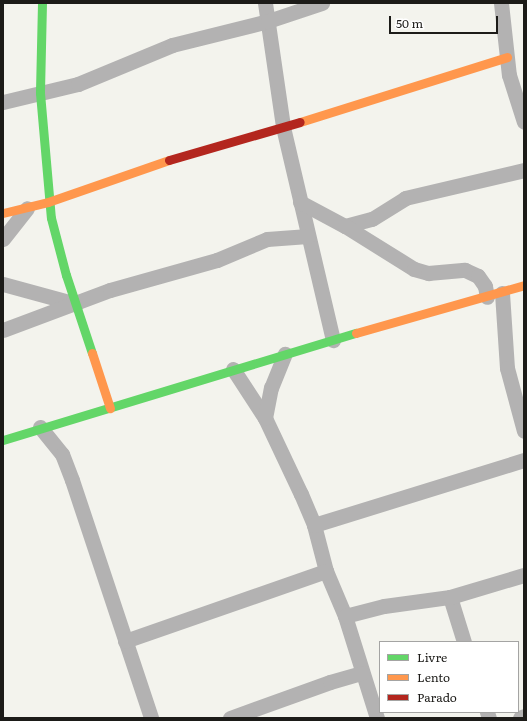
<!DOCTYPE html>
<style>
body{margin:0}
#map{position:relative;width:527px;height:721px;overflow:hidden;background:#f3f3ed;font-family:Literata,serif}
div>[style]{position:absolute}
.street>*{height:15px;margin:-7.5px;padding:0 7.5px;transform-origin:7.5px;border-radius:7.5px;background:#b3b2b2}
.fast>*{height:9px;margin:-4.5px;padding:0 4.5px;transform-origin:4.5px;border-radius:4.5px;background:#63d668}
.slow>*{height:9px;margin:-4.5px;padding:0 4.5px;transform-origin:4.5px;border-radius:4.5px;background:#ff974d}
.jam>*{height:9px;margin:-4.5px;padding:0 4.5px;transform-origin:4.5px;border-radius:4.5px;background:#b3261e}
span{translate:-50% -50%;white-space:nowrap;text-align:center;line-height:1.15;-webkit-text-stroke:3px #fff;paint-order:stroke}
.frame{position:absolute;inset:0;border:4px solid #1c1b18;pointer-events:none}
.legend{position:absolute;left:379px;top:641px;width:140px;height:72px;box-sizing:border-box;background:#fff;border:1px solid #a4a4a3;margin:0;padding:5px 7px;list-style:none;font-size:12px;color:#1c1b18}
.legend li{display:flex;align-items:center;gap:8px;height:20px}
.legend b{width:20px;border:1px solid #a4a4a3}
.scale{position:absolute;left:389px;top:16px;width:109px;height:18px;box-sizing:border-box;border:2px solid #1c1b18;border-top:0;padding-left:5px;font-size:12px;line-height:14px;white-space:nowrap;color:#1c1b18;-webkit-text-stroke:3px #fff;paint-order:stroke}
</style>
<div id="map">
<div class="street">
<i style="left:265px;top:3px;width:125px;rotate:81.7deg"></i>
<i style="left:283px;top:127px;width:219px;rotate:76.8deg"></i>
<i style="left:501px;top:3px;width:72px;rotate:83.7deg"></i>
<i style="left:509px;top:75px;width:49px;rotate:72.3deg"></i>
<i style="left:3px;top:102px;width:77px;rotate:-13.5deg"></i>
<i style="left:78px;top:84px;width:102px;rotate:-22.5deg"></i>
<i style="left:172px;top:45px;width:99px;rotate:-14deg"></i>
<i style="left:268px;top:21px;width:57px;rotate:-18.4deg"></i>
<i style="left:300px;top:202px;width:51px;rotate:28.1deg"></i>
<i style="left:345px;top:226px;width:28px;rotate:-15deg"></i>
<i style="left:372px;top:219px;width:39px;rotate:-32deg"></i>
<i style="left:405px;top:198px;width:122px;rotate:-13.2deg"></i>
<i style="left:345px;top:226px;width:81px;rotate:31.9deg"></i>
<i style="left:414px;top:269px;width:15px;rotate:16deg"></i>
<i style="left:428px;top:273px;width:37px;rotate:-5deg"></i>
<i style="left:465px;top:270px;width:14px;rotate:25deg"></i>
<i style="left:478px;top:276px;width:12px;rotate:55deg"></i>
<i style="left:485px;top:286px;width:11px;rotate:80deg"></i>
<i style="left:3px;top:239px;width:39px;rotate:-52deg"></i>
<i style="left:3px;top:284px;width:76px;rotate:15.3deg"></i>
<i style="left:502px;top:293px;width:75px;rotate:86.2deg"></i>
<i style="left:507px;top:368px;width:65px;rotate:74.9deg"></i>
<i style="left:3px;top:330px;width:114px;rotate:-20.5deg"></i>
<i style="left:110px;top:290px;width:111px;rotate:-15.7deg"></i>
<i style="left:217px;top:260px;width:54px;rotate:-22.8deg"></i>
<i style="left:267px;top:239px;width:41px;rotate:-4.2deg"></i>
<i style="left:233px;top:369px;width:59px;rotate:56.9deg"></i>
<i style="left:265px;top:418px;width:84px;rotate:64.7deg"></i>
<i style="left:301px;top:494px;width:34px;rotate:67deg"></i>
<i style="left:314px;top:525px;width:48px;rotate:75.4deg"></i>
<i style="left:326px;top:571px;width:49px;rotate:67.1deg"></i>
<i style="left:345px;top:616px;width:107px;rotate:72.6deg"></i>
<i style="left:265px;top:418px;width:31px;rotate:-79deg"></i>
<i style="left:271px;top:388px;width:37px;rotate:-68deg"></i>
<i style="left:40px;top:427px;width:35px;rotate:51deg"></i>
<i style="left:62px;top:454px;width:28px;rotate:69deg"></i>
<i style="left:72px;top:480px;width:251px;rotate:71.6deg"></i>
<i style="left:314px;top:525px;width:220px;rotate:-17.2deg"></i>
<i style="left:450px;top:597px;width:47px;rotate:72.7deg"></i>
<i style="left:345px;top:616px;width:40px;rotate:-14.4deg"></i>
<i style="left:384px;top:606px;width:67px;rotate:-7.8deg"></i>
<i style="left:450px;top:597px;width:77px;rotate:-16.6deg"></i>
<i style="left:125px;top:641px;width:213px;rotate:-19.2deg"></i>
<i style="left:487px;top:712px;width:6px;rotate:72deg"></i>
<i style="left:230px;top:718px;width:106px;rotate:-19.8deg"></i>
<i style="left:330px;top:682px;width:33px;rotate:-16deg"></i>
<i style="left:520px;top:718px;width:4px;rotate:-27deg"></i>
</div>
<div class="fast">
<i style="left:42px;top:3px;width:90px;rotate:91.3deg"></i>
<i style="left:40px;top:93px;width:125px;rotate:85deg"></i>
<i style="left:51px;top:218px;width:59px;rotate:75.3deg"></i>
<i style="left:66px;top:275px;width:82px;rotate:71.6deg"></i>
<i style="left:3px;top:440px;width:369px;rotate:-16.9deg"></i>
</div>
<div class="slow">
<i style="left:300px;top:122px;width:217px;rotate:-17.4deg"></i>
<i style="left:3px;top:213px;width:46px;rotate:-13.7deg"></i>
<i style="left:48px;top:202px;width:128px;rotate:-19.1deg"></i>
<i style="left:356px;top:333px;width:175px;rotate:-15.9deg"></i>
<i style="left:92px;top:353px;width:58px;rotate:71.9deg"></i>
</div>
<div class="jam">
<i style="left:169px;top:160px;width:136px;rotate:-16.2deg"></i>
</div>
<div class="frame"></div>
<ul class="legend">
<li><b style="height:5px;background:#63d668"></b>Livre</li>
<li><b style="height:5px;background:#ff974d"></b>Lento</li>
<li><b style="height:5px;background:#b3261e"></b>Parado</li>
</ul>
<div class="scale">50 m</div>
</div>
